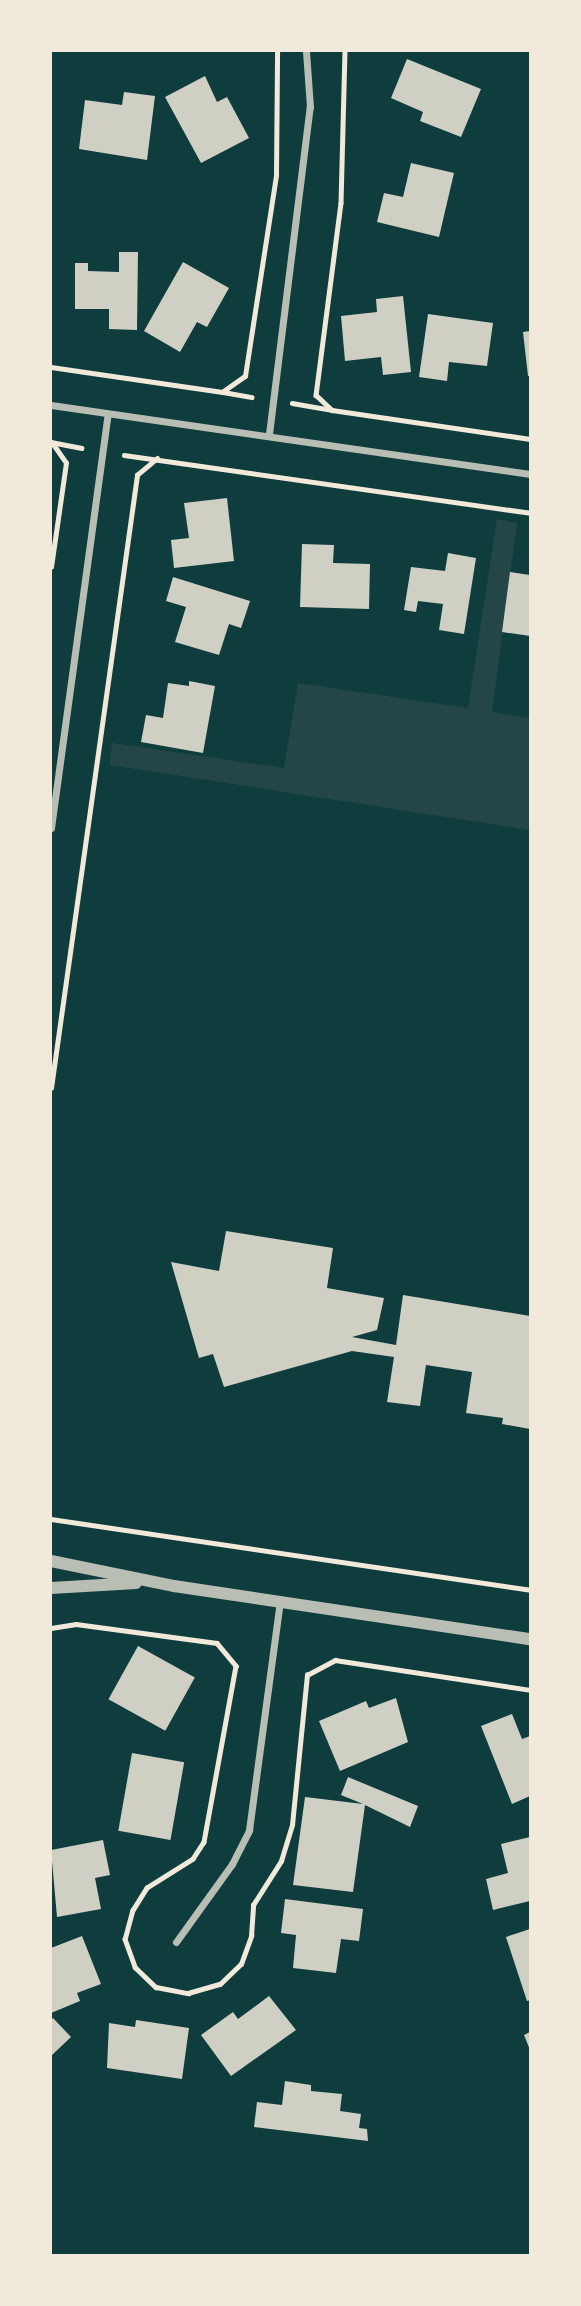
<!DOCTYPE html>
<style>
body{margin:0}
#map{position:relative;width:581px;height:2306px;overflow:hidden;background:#0f3d3e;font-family:Quicksand,sans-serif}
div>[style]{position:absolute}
.green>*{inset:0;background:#244646}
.building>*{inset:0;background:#cfcfc3;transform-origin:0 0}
.path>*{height:4.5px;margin:-2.25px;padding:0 2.25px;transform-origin:2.25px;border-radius:2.25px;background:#f1e9da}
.minor>*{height:7px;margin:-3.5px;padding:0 3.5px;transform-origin:3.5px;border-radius:3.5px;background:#b8beb3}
.tertiary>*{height:12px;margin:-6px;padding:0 6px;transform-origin:6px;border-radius:6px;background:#b8beb3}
span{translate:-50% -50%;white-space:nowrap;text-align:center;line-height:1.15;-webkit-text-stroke:5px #f1e9da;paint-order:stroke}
.frame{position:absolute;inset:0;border:52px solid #f1e9da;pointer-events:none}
</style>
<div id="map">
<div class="green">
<i style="clip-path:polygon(497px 519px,517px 523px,492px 712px,530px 718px,530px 830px,110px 765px,112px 743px,284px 768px,298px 683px,468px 708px)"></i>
</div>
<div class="building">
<i style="clip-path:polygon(407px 59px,481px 89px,461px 137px,420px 121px,423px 112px,391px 98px)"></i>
<i style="clip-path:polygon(205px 76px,217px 102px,227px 97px,249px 138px,201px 163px,165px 97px)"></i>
<i style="clip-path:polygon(124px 92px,155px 96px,147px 160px,79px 149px,85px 100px,122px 105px)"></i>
<i style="clip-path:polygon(411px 163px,454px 173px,439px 237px,377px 222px,384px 193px,403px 197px)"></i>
<i style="clip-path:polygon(119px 252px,138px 252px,137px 330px,109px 329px,109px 309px,75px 309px,75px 263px,88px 263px,88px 271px,119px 272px)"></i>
<i style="clip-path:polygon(183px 262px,229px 288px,207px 327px,197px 322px,180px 352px,144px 331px)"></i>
<i style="clip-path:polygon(403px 296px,411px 372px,383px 375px,381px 357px,345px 361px,341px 316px,377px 312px,376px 299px)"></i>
<i style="clip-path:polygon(428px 314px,493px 323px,487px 366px,449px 362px,447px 381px,419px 377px)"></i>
<i style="clip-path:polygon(530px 331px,530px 376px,528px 376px,523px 332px)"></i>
<i style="clip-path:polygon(227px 498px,234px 561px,174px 568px,171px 540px,189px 538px,184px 503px)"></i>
<i style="clip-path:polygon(302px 544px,334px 545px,333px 563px,370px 564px,369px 609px,300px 607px)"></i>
<i style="clip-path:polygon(448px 553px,476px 558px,464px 634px,439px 630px,443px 604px,418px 601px,416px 612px,404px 610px,411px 567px,445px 571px)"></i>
<i style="clip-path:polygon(510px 572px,530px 575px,530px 636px,502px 632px)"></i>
<i style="clip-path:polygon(173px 577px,250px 601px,241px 628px,229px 624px,219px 655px,175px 642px,186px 607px,166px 601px)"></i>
<i style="clip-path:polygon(189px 681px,215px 686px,203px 753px,141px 742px,146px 715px,163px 718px,168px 683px,189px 686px)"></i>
<i style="clip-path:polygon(226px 1231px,333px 1248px,327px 1288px,384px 1298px,377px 1330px,352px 1337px,396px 1345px,403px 1295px,530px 1316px,530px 1429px,502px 1424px,503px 1418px,466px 1413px,472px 1372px,426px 1365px,420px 1406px,387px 1402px,394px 1357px,352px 1351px,224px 1387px,213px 1354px,199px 1358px,171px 1262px,219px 1271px)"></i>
<i style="left:138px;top:1646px;width:65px;height:61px;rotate:29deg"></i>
<i style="clip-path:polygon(396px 1698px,408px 1742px,340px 1771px,319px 1721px,366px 1701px,369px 1708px)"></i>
<i style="clip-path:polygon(512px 1714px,522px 1739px,530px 1736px,530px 1796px,512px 1804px,481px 1726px)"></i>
<i style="left:132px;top:1753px;width:53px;height:79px;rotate:10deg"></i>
<i style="clip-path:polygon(348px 1777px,418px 1806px,410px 1827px,365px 1805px,353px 1892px,293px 1885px,305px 1797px,363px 1804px,341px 1795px)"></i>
<i style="clip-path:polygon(530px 1837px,530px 1901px,493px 1910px,486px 1879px,508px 1873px,501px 1844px)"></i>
<i style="clip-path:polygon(103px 1840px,110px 1875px,95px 1878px,101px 1909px,57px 1917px,51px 1850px)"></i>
<i style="clip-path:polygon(285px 1899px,363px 1909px,359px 1941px,341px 1939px,336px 1973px,293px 1968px,296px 1935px,281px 1933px)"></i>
<i style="clip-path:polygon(530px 1929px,530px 2000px,527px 2001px,506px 1937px)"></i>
<i style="clip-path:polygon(82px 1936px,101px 1984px,77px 1993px,80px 2001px,51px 2013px,51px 1948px)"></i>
<i style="clip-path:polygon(269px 1996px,296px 2030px,231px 2076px,201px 2035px,233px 2012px,238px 2019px)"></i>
<i style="clip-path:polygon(53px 2018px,71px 2037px,51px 2056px,51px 2020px)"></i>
<i style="clip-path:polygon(136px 2020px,189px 2028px,182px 2079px,107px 2068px,109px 2023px,135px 2027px)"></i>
<i style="clip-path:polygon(530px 2032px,530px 2050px,524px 2035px)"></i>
<i style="clip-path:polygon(285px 2081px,311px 2085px,311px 2091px,342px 2094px,340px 2111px,361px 2114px,359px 2128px,367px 2129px,368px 2141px,254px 2127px,257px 2102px,282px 2105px)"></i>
</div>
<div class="path">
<i style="left:345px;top:51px;width:152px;rotate:91.5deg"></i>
<i style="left:341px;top:203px;width:194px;rotate:97.4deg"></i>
<i style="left:316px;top:395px;width:22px;rotate:43deg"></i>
<i style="left:332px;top:410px;width:200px;rotate:8.3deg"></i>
<i style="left:51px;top:367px;width:173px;rotate:8.3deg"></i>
<i style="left:222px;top:392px;width:28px;rotate:-35deg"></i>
<i style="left:245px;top:376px;width:203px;rotate:-81.2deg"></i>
<i style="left:276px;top:175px;width:124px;rotate:-89.5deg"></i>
<i style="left:223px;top:392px;width:29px;rotate:10deg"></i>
<i style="left:292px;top:403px;width:41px;rotate:9.9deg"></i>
<i style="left:51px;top:442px;width:31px;rotate:11deg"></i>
<i style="left:124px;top:455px;width:410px;rotate:8.1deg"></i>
<i style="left:51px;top:567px;width:105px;rotate:-81.8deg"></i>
<i style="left:66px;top:463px;width:24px;rotate:-125deg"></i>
<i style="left:51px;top:1088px;width:619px;rotate:-82.01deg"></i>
<i style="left:137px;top:475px;width:26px;rotate:-40deg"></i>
<i style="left:51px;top:1519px;width:484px;rotate:8.4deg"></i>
<i style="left:51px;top:1628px;width:25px;rotate:-9deg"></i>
<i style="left:76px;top:1624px;width:142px;rotate:7.7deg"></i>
<i style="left:217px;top:1643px;width:30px;rotate:50deg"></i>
<i style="left:236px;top:1666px;width:179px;rotate:100.3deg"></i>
<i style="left:204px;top:1842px;width:20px;rotate:123deg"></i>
<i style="left:193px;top:1859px;width:54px;rotate:147.8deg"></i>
<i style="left:147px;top:1888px;width:26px;rotate:122deg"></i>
<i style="left:133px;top:1910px;width:30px;rotate:105deg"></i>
<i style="left:125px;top:1939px;width:30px;rotate:70deg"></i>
<i style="left:135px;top:1967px;width:29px;rotate:44deg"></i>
<i style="left:156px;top:1987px;width:33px;rotate:11deg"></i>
<i style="left:188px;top:1993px;width:33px;rotate:-16deg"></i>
<i style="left:220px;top:1984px;width:29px;rotate:-44deg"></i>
<i style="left:241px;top:1964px;width:30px;rotate:-70deg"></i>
<i style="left:251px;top:1936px;width:31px;rotate:-86deg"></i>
<i style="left:253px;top:1905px;width:52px;rotate:-57.5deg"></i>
<i style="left:281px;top:1861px;width:38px;rotate:-73deg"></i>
<i style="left:292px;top:1825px;width:151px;rotate:-84.3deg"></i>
<i style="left:307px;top:1675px;width:32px;rotate:-28deg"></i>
<i style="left:335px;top:1660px;width:197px;rotate:8.7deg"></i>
</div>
<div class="minor">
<i style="left:51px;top:405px;width:484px;rotate:8.2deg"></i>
<i style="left:269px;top:434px;width:330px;rotate:-82.9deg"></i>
<i style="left:310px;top:107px;width:56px;rotate:-94.1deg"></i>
<i style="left:51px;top:828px;width:418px;rotate:-82.2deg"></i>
<i style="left:176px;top:1942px;width:96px;rotate:-54.3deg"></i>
<i style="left:232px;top:1864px;width:38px;rotate:-63deg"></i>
<i style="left:249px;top:1830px;width:230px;rotate:-82.3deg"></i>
</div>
<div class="tertiary">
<i style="left:51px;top:1561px;width:126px;rotate:11.5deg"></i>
<i style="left:174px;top:1586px;width:360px;rotate:8.5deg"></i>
<i style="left:51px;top:1588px;width:85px;rotate:-3.4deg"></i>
</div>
<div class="frame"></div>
</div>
